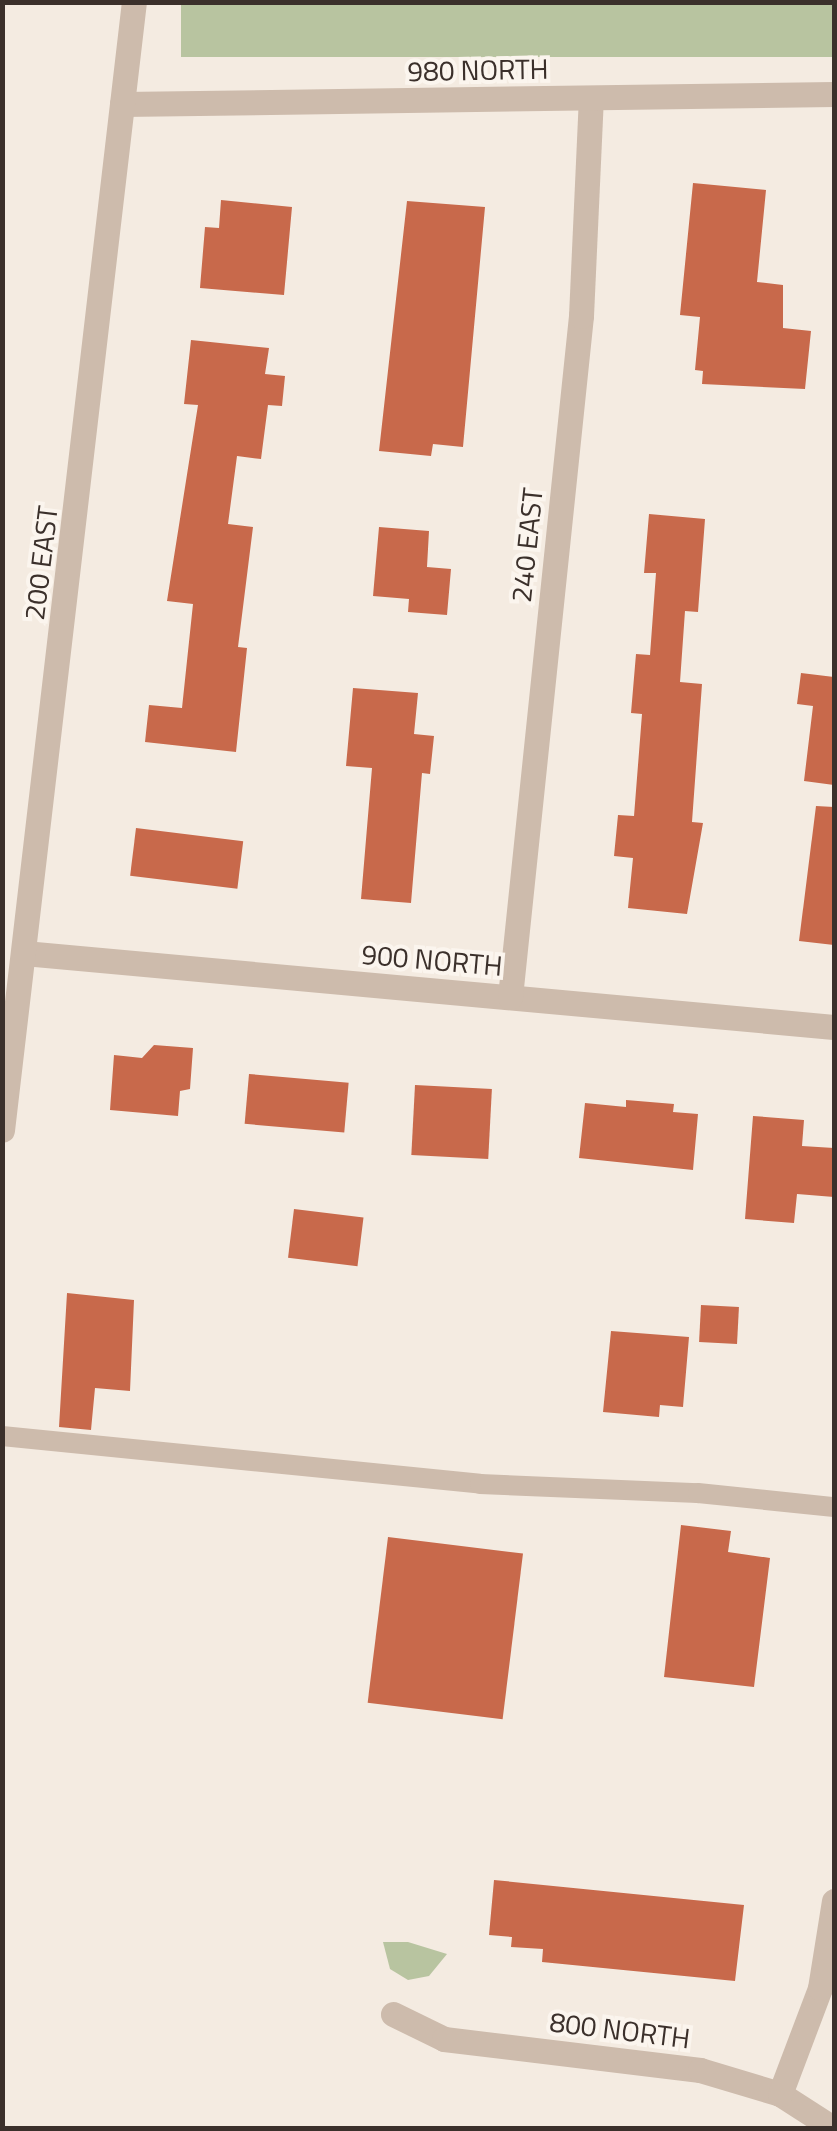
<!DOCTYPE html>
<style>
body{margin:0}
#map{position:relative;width:837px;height:2131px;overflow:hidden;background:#f4ebe1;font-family:"Titillium Web",sans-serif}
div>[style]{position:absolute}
.green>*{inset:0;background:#b8c4a0;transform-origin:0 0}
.building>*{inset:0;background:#c8694b;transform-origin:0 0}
.service>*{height:20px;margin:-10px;padding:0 10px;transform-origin:10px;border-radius:10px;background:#cdbbac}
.minor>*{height:25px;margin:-12.5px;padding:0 12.5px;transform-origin:12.5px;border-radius:12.5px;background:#cdbbac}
.tertiary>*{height:25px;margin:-12.5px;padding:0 12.5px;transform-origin:12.5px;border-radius:12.5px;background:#cdbbac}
span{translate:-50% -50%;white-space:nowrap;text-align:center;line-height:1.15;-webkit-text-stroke:8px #fbf5ee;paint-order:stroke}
.street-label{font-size:28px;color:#3b302b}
.frame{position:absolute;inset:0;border:5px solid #3b302b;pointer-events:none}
</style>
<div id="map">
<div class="green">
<i style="left:181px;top:3px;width:653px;height:54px"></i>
<i style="clip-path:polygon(383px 1942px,408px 1942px,447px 1954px,429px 1976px,408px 1980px,390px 1969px)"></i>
</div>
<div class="building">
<i style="clip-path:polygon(693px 183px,766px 190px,757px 282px,783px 285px,783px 328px,811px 331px,805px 389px,702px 384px,703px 371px,695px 370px,700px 317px,680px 315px)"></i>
<i style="clip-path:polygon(221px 200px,292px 207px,284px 295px,200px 288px,205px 227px,219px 228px)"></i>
<i style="clip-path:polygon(407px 201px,485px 207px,463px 447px,433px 444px,431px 456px,379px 451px)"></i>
<i style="clip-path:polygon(191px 340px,269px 348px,265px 374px,285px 376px,282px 406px,268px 405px,261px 459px,237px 456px,228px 524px,253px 527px,238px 647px,247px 648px,236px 752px,145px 742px,149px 705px,182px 708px,193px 604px,167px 601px,198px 405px,184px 404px)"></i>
<i style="clip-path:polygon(649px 514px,705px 519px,698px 612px,685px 611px,680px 682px,702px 684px,692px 822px,703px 823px,687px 914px,628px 908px,633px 858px,614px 856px,618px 815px,634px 816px,642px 714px,631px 713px,636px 654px,650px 655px,656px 573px,644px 573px)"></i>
<i style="clip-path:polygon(379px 527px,429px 531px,427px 567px,451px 569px,447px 615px,408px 612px,409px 599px,373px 596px)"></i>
<i style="clip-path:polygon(801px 673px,834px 677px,834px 785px,804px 781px,813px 706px,797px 704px)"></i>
<i style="clip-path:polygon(353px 688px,418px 693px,414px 734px,434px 736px,430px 774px,422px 773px,411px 903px,361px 899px,372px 768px,346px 766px)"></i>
<i style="clip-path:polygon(816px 806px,834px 807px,834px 945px,799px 941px)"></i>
<i style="left:136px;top:828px;width:108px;height:48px;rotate:7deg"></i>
<i style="clip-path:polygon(154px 1045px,193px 1048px,190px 1089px,180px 1091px,178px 1116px,110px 1110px,114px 1055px,142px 1058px)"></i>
<i style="left:249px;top:1074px;width:100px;height:50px;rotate:5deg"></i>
<i style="left:415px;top:1085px;width:77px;height:70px;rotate:3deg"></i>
<i style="clip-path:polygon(626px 1100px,674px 1104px,673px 1112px,698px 1114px,693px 1170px,579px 1158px,585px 1103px,626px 1107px)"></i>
<i style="clip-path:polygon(753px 1116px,804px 1120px,802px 1146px,834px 1148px,834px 1197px,797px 1194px,794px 1223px,745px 1219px)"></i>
<i style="left:294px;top:1209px;width:70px;height:49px;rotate:7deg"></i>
<i style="clip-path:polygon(67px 1293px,134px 1300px,130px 1391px,95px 1388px,91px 1430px,59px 1427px)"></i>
<i style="left:701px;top:1305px;width:38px;height:37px;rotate:3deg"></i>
<i style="clip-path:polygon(611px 1331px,689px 1337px,683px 1407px,660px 1405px,659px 1417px,603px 1412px)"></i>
<i style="clip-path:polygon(681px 1525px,731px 1531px,728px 1552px,770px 1558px,754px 1687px,664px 1677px)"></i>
<i style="left:388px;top:1537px;width:136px;height:167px;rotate:7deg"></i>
<i style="clip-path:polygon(494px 1880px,744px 1905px,735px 1981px,542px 1962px,543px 1949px,511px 1947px,512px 1937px,489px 1935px)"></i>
</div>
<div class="service">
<i style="left:2px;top:1436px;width:480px;rotate:5.7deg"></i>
<i style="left:480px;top:1484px;width:218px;rotate:2.4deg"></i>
<i style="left:698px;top:1493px;width:137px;rotate:5.9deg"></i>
</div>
<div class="minor">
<i style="left:24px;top:953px;width:813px;rotate:5.22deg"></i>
<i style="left:510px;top:997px;width:685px;rotate:-84.05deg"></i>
<i style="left:581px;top:316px;width:218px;rotate:-87.4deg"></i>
<i style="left:393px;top:2014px;width:57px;rotate:26.1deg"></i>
<i style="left:444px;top:2039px;width:258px;rotate:6.9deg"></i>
<i style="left:700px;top:2070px;width:84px;rotate:16.7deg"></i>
<i style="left:780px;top:2094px;width:63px;rotate:32.7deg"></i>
<i style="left:780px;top:2094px;width:113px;rotate:-69.3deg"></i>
<i style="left:820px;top:1988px;width:88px;rotate:-80.9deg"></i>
</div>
<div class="tertiary">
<i style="left:122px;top:104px;width:712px;rotate:-0.8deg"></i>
<i style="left:2px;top:1130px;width:1136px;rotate:-83.33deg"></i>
</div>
<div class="street-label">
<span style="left:478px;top:70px;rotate:-1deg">980 NORTH</span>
<span style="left:527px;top:545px;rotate:-84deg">240 EAST</span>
<span style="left:41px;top:563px;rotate:-83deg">200 EAST</span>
<span style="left:432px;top:960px;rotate:5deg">900 NORTH</span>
<span style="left:620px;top:2030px;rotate:7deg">800 NORTH</span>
</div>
<div class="frame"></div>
</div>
